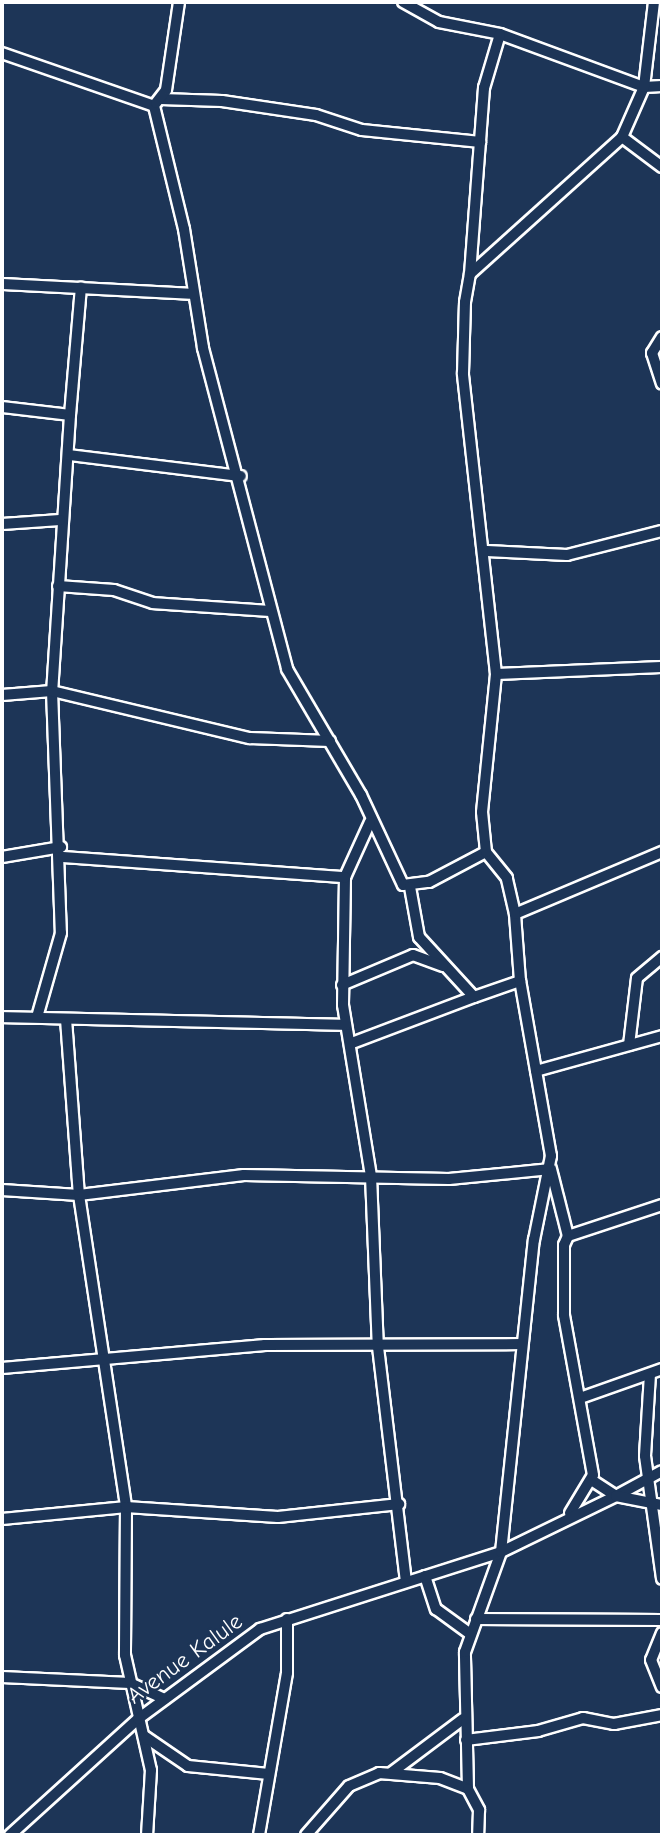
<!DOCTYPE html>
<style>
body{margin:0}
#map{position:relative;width:664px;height:1837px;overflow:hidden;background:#1d3557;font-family:"Comic Neue",sans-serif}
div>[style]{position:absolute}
.roads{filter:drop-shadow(2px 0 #fff) drop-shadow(-2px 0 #fff) drop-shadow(0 2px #fff) drop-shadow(0 -2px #fff)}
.minor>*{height:10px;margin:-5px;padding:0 5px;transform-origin:5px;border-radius:5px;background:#1d3557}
span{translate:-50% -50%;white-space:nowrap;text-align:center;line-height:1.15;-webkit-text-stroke:5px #1d3557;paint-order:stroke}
.street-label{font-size:23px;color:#fff}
.frame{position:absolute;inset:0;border:4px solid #fff;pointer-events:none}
</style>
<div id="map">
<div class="roads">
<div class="minor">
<i style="left:403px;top:2px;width:41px;rotate:29.1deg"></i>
<i style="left:439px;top:22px;width:62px;rotate:11.1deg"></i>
<i style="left:500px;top:34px;width:153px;rotate:20.2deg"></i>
<i style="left:644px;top:87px;width:18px;rotate:-3deg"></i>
<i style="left:2px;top:53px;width:161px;rotate:19.2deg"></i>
<i style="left:154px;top:106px;width:127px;rotate:76.3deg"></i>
<i style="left:184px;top:229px;width:121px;rotate:80.9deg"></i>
<i style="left:203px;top:348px;width:332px;rotate:75.3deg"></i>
<i style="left:287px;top:669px;width:146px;rotate:59.6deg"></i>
<i style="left:361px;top:795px;width:99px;rotate:65deg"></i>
<i style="left:403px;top:885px;width:26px;rotate:-7deg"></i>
<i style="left:429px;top:882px;width:64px;rotate:-27.8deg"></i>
<i style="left:161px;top:99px;width:61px;rotate:1.9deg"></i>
<i style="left:222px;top:101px;width:95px;rotate:8.5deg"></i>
<i style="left:316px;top:115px;width:48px;rotate:18.1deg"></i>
<i style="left:362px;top:130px;width:119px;rotate:5.8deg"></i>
<i style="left:156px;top:103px;width:16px;rotate:-52deg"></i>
<i style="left:166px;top:90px;width:89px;rotate:-81.6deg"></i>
<i style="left:622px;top:137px;width:50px;rotate:36.9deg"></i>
<i style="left:470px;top:274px;width:187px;rotate:-85.7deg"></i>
<i style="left:484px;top:88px;width:56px;rotate:-73.5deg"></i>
<i style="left:2px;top:284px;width:188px;rotate:3deg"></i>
<i style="left:662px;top:337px;width:19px;rotate:122deg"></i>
<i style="left:652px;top:353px;width:32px;rotate:72deg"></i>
<i style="left:2px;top:407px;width:68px;rotate:6.7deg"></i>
<i style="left:70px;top:415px;width:277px;rotate:93.7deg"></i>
<i style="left:52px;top:691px;width:242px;rotate:87.9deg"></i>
<i style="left:61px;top:933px;width:87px;rotate:105.9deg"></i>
<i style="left:70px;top:415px;width:128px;rotate:-85.1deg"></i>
<i style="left:69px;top:455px;width:173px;rotate:7deg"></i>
<i style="left:2px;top:524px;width:58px;rotate:-3.9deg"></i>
<i style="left:487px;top:551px;width:80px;rotate:2.9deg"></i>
<i style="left:567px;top:555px;width:98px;rotate:-14.2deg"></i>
<i style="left:58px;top:586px;width:56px;rotate:4.1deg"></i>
<i style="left:114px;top:590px;width:41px;rotate:18.4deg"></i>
<i style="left:153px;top:603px;width:116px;rotate:3.9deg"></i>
<i style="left:496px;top:674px;width:166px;rotate:-2.4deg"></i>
<i style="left:2px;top:695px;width:50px;rotate:-4.6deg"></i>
<i style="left:52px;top:691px;width:204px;rotate:13.4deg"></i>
<i style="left:250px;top:738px;width:80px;rotate:2.1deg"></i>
<i style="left:370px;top:822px;width:60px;rotate:114.4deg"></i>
<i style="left:345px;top:877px;width:128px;rotate:90.9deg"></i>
<i style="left:343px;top:1005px;width:173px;rotate:80.7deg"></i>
<i style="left:371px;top:1176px;width:171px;rotate:87.7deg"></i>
<i style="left:378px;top:1347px;width:236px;rotate:83.2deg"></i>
<i style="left:2px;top:857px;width:60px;rotate:-9.6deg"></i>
<i style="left:63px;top:857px;width:283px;rotate:4.1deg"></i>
<i style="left:410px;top:887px;width:51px;rotate:79.8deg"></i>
<i style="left:419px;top:937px;width:81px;rotate:47.5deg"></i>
<i style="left:474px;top:997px;width:49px;rotate:-19.2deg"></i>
<i style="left:515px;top:914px;width:160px;rotate:-22.9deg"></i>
<i style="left:342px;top:985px;width:77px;rotate:-22.9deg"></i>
<i style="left:413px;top:955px;width:32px;rotate:20deg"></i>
<i style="left:2px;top:1017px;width:344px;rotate:1.3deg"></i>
<i style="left:66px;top:1019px;width:176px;rotate:85.8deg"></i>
<i style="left:79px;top:1195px;width:316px;rotate:81.4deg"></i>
<i style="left:126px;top:1507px;width:148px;rotate:90.4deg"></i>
<i style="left:125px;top:1655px;width:118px;rotate:77.3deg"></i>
<i style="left:151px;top:1770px;width:65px;rotate:93.5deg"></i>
<i style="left:352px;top:1043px;width:130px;rotate:-20.7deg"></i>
<i style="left:629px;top:1045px;width:67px;rotate:-83.2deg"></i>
<i style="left:637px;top:978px;width:33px;rotate:-40deg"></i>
<i style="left:536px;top:1071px;width:131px;rotate:-15.5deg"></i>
<i style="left:2px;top:1190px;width:77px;rotate:3.7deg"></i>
<i style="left:79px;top:1195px;width:166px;rotate:-6.9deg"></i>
<i style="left:244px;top:1175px;width:205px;rotate:1.1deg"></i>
<i style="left:449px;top:1179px;width:102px;rotate:-5.6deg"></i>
<i style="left:551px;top:1169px;width:69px;rotate:75.8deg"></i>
<i style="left:2px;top:1368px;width:264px;rotate:-5deg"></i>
<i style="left:265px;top:1345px;width:257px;rotate:-0.2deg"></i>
<i style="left:650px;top:1374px;width:82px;rotate:93.5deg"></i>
<i style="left:645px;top:1456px;width:124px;rotate:82.1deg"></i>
<i style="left:583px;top:1397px;width:84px;rotate:-19.5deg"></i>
<i style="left:593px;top:1481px;width:27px;rotate:33deg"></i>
<i style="left:616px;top:1496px;width:52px;rotate:-28.5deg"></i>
<i style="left:570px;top:1513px;width:44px;rotate:-58.8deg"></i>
<i style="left:593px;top:1475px;width:163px;rotate:-100.3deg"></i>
<i style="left:564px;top:1315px;width:70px;rotate:-90deg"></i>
<i style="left:564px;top:1245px;width:10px;rotate:-66deg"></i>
<i style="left:568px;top:1236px;width:99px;rotate:-18.3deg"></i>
<i style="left:2px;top:1519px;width:125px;rotate:-5.5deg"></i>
<i style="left:126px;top:1507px;width:152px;rotate:3.8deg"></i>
<i style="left:278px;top:1517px;width:122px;rotate:-6.1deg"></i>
<i style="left:425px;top:1576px;width:35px;rotate:72deg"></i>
<i style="left:436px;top:1609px;width:41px;rotate:36deg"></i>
<i style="left:476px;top:1619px;width:186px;rotate:0.3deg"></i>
<i style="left:662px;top:1633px;width:29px;rotate:112deg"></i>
<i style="left:651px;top:1660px;width:29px;rotate:68deg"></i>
<i style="left:2px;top:1677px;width:128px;rotate:2.7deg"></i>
<i style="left:130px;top:1683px;width:38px;rotate:25deg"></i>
<i style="left:144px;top:1736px;width:53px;rotate:34.3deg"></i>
<i style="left:188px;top:1766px;width:81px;rotate:5.6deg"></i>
<i style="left:466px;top:1740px;width:73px;rotate:-7.1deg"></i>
<i style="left:538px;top:1731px;width:47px;rotate:-16.1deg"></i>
<i style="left:583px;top:1718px;width:32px;rotate:11deg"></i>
<i style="left:614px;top:1724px;width:49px;rotate:-10.6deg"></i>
<i style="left:391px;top:1773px;width:90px;rotate:-36.9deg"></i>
<i style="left:468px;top:1789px;width:137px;rotate:-91.3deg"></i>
<i style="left:465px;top:1652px;width:106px;rotate:-70.2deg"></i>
<i style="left:501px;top:1552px;width:314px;rotate:-84deg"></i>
<i style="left:534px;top:1240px;width:86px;rotate:-78.6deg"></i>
<i style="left:551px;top:1156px;width:178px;rotate:-100deg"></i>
<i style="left:520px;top:981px;width:67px;rotate:-94.3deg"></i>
<i style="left:515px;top:914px;width:37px;rotate:-103deg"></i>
<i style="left:507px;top:878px;width:33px;rotate:-129deg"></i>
<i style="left:486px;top:852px;width:40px;rotate:-95.7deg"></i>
<i style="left:482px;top:812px;width:139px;rotate:-84.2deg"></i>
<i style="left:496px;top:674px;width:303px;rotate:-96.3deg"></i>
<i style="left:463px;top:373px;width:71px;rotate:-88.4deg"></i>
<i style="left:465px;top:302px;width:28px;rotate:-80deg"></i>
<i style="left:470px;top:274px;width:205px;rotate:-42deg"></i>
<i style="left:622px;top:137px;width:55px;rotate:-66.3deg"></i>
<i style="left:644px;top:87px;width:86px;rotate:-83.3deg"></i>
<i style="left:10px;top:1835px;width:173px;rotate:-42.2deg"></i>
<i style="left:138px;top:1719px;width:152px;rotate:-36.4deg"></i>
<i style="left:260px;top:1629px;width:253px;rotate:-17.7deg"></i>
<i style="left:501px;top:1552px;width:128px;rotate:-26deg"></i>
<i style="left:616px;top:1496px;width:47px;rotate:11.1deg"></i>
<i style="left:259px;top:1835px;width:164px;rotate:-80.2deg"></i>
<i style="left:287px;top:1673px;width:54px;rotate:-90deg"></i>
<i style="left:306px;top:1835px;width:65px;rotate:-48.7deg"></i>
<i style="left:349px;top:1786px;width:33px;rotate:-23deg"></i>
<i style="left:379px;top:1773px;width:61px;rotate:4.7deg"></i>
<i style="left:440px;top:1778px;width:30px;rotate:21deg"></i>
<i style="left:468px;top:1789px;width:24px;rotate:62deg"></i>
<i style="left:479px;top:1810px;width:25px;rotate:92deg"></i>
</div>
</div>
<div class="street-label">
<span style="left:185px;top:1659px;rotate:-36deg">Avenue Kalule</span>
</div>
<div class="frame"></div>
</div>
